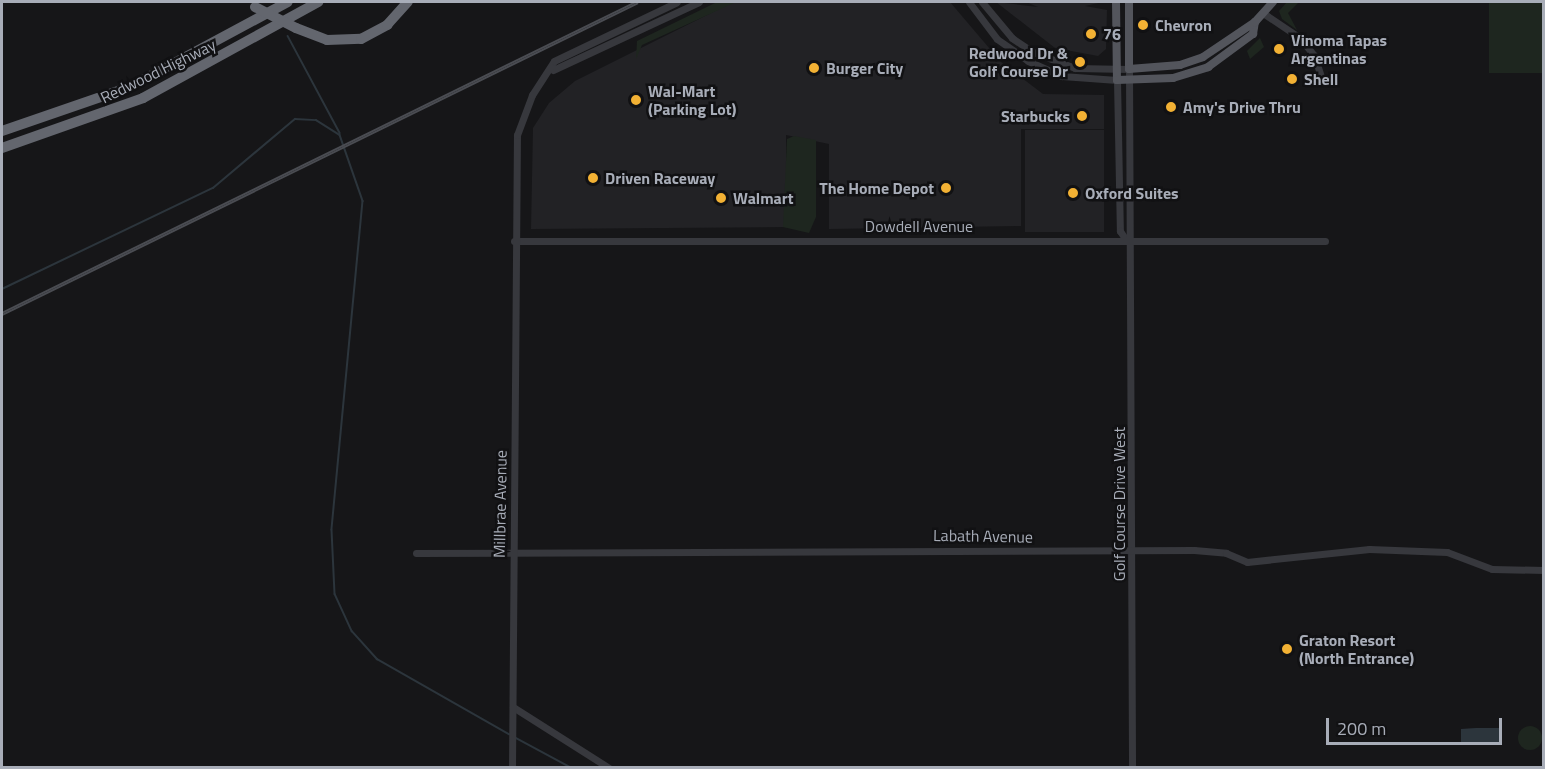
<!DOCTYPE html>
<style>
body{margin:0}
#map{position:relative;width:1545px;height:769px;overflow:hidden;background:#161618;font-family:"Titillium Web",sans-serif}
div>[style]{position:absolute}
.built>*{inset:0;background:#222225;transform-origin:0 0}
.green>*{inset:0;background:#1e261f;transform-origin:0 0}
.round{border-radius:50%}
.water>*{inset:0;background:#2c353c}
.stream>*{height:1.5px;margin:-0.75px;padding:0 0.75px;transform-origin:0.75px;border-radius:0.75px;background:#2c353c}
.minor>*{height:7px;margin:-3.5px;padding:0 3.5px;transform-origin:3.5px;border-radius:3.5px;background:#37383d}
.major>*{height:8px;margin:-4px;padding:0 4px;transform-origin:4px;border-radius:4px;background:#53555c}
.highway>*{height:10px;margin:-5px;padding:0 5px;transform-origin:5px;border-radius:5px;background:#63666e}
.rail>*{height:4px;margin-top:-2px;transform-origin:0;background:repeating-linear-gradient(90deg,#111113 0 4.5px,#4a4c52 0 9px);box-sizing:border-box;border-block:2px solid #4a4c52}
.highway-bridge>*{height:10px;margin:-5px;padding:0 5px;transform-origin:5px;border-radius:5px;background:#63666e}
.dots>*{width:16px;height:16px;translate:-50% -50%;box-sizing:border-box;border:3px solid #111113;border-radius:50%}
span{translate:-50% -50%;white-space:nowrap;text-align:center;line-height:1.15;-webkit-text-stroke:5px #111113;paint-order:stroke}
.poi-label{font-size:16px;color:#a8adb8;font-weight:700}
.left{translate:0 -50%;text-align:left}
.right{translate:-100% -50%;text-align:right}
.street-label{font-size:16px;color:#a8adb8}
.frame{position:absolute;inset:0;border:3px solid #a8adb8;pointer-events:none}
.scale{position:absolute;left:1326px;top:718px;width:176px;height:27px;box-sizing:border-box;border:3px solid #a8adb8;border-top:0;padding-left:8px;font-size:18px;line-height:21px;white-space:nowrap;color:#a8adb8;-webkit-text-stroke:4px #111113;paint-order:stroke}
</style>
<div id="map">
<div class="built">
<i style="clip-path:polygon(733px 2px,950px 2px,1001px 62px,1043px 94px,1104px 95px,1104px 129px,1021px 129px,1021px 226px,829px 229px,829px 144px,786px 135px,786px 227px,531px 229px,533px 128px,549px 103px,575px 81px)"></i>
<i style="clip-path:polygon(996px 2px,1038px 7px,1026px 2px,1103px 2px,1085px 6px,1107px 10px,1106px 49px,1098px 56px,1055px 48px)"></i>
<i style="left:1025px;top:130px;width:79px;height:102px"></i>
</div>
<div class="green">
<i style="clip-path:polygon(717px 2px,736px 2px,642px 45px,636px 59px,637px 41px)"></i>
<i style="clip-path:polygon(1287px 2px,1299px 2px,1288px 13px,1297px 30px,1282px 19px,1279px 11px)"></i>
<i style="left:1489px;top:2px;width:54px;height:71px"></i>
<i style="clip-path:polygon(1260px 38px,1264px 47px,1250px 59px,1247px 51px)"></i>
<i style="clip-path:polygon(794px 136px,816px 140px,816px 217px,809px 233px,783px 227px,787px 139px)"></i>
<i class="round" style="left:1518px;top:726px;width:24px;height:24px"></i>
</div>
<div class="water">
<i style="clip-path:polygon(1476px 728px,1500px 728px,1501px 744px,1461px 743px,1461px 729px)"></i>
</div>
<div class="stream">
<i style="left:288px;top:36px;width:110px;rotate:61.8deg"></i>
<i style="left:2px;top:289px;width:234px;rotate:-25.6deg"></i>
<i style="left:213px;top:188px;width:107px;rotate:-40.1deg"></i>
<i style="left:295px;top:119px;width:21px;rotate:3deg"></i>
<i style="left:316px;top:120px;width:28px;rotate:32deg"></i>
<i style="left:340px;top:135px;width:70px;rotate:70.8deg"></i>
<i style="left:363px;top:201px;width:330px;rotate:95.4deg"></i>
<i style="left:332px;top:530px;width:64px;rotate:87.3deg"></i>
<i style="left:335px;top:594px;width:41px;rotate:65.3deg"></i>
<i style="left:352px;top:631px;width:38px;rotate:48deg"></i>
<i style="left:377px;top:659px;width:152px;rotate:29.6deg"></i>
<i style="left:516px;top:738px;width:64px;rotate:28.2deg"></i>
</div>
<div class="minor">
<i style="left:969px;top:2px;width:46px;rotate:52.9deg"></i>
<i style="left:997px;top:39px;width:38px;rotate:35deg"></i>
<i style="left:1028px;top:61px;width:37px;rotate:24deg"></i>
<i style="left:1062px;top:76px;width:55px;rotate:4.2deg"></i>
<i style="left:1117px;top:80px;width:151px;rotate:88.9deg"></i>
<i style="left:1120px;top:231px;width:11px;rotate:56deg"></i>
<i style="left:982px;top:2px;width:47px;rotate:50.2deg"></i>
<i style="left:1012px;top:38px;width:25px;rotate:34deg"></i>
<i style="left:1033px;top:52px;width:45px;rotate:20.9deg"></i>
<i style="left:1075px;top:68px;width:54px;rotate:1.1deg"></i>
<i style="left:1129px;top:69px;width:699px;rotate:89.75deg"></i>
<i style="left:1263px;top:13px;width:45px;rotate:34deg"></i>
<i style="left:1300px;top:38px;width:22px;rotate:51deg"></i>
<i style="left:1314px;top:55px;width:29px;rotate:72deg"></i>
<i style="left:553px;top:70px;width:161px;rotate:-25deg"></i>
<i style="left:514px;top:241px;width:811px"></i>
<i style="left:416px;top:553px;width:778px;rotate:-0.22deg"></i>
<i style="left:1194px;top:550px;width:32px;rotate:5deg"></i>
<i style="left:1226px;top:553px;width:23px;rotate:23deg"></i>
<i style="left:1247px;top:562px;width:123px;rotate:-6.1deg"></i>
<i style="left:1369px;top:549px;width:78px;rotate:2.2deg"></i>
<i style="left:1447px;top:552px;width:48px;rotate:20.7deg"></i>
<i style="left:1492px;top:569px;width:52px;rotate:1.1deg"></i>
<i style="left:513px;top:707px;width:114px;rotate:32.4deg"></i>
<i style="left:512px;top:768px;width:633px;rotate:-89.55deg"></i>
<i style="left:517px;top:135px;width:43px;rotate:-69.4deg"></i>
<i style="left:532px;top:95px;width:40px;rotate:-57.1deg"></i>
<i style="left:554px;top:61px;width:136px;rotate:-25.6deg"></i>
</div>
<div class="major">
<i style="left:1116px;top:2px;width:78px;rotate:89.3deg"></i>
<i style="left:1117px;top:80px;width:56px;rotate:-2deg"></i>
<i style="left:1173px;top:78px;width:37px;rotate:-17deg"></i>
<i style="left:1208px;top:67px;width:56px;rotate:-36.3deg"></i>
<i style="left:1253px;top:34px;width:12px;rotate:-81deg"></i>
<i style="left:1129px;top:2px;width:67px;rotate:90deg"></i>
<i style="left:1129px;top:69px;width:51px;rotate:-4.5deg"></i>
<i style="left:1180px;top:65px;width:24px;rotate:-19deg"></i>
<i style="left:1203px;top:57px;width:63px;rotate:-33.9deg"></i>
<i style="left:1255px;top:22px;width:27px;rotate:-48deg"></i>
</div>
<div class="highway">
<i style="left:296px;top:28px;width:33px;rotate:21deg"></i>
<i style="left:327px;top:40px;width:34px;rotate:-2deg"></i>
<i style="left:361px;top:39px;width:30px;rotate:-28deg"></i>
<i style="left:387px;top:25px;width:31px;rotate:-48deg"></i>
<i style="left:2px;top:131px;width:135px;rotate:-19deg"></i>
<i style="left:130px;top:87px;width:179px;rotate:-28.3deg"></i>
<i style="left:2px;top:148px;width:150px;rotate:-19.5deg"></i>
<i style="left:143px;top:98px;width:200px;rotate:-28.7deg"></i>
</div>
<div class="rail">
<i style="left:2px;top:314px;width:708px;rotate:-26.13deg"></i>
</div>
<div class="highway-bridge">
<i style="left:255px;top:7px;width:46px;rotate:27.1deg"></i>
</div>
<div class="dots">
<i style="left:1143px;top:25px;background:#f2b134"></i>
<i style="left:1091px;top:34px;background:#f2b134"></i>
<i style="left:1279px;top:49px;background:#f2b134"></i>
<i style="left:1080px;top:62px;background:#f2b134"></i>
<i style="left:814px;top:68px;background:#f2b134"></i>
<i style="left:1292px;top:79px;background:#f2b134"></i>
<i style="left:636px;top:100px;background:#f2b134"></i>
<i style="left:1171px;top:107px;background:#f2b134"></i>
<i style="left:1082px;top:116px;background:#f2b134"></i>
<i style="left:593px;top:178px;background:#f2b134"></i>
<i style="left:946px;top:188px;background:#f2b134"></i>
<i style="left:1073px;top:193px;background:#f2b134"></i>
<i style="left:721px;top:198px;background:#f2b134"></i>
<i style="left:1287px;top:649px;background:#f2b134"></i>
</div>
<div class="poi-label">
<span class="left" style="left:1155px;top:25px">Chevron</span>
<span class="left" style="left:1103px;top:34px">76</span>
<span class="left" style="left:1291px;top:49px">Vinoma Tapas<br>Argentinas</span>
<span class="right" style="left:1068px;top:62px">Redwood Dr &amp;<br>Golf Course Dr</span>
<span class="left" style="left:826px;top:68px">Burger City</span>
<span class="left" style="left:1304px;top:79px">Shell</span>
<span class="left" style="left:648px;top:100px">Wal-Mart<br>(Parking Lot)</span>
<span class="left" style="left:1183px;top:107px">Amy's Drive Thru</span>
<span class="right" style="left:1070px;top:116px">Starbucks</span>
<span class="left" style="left:605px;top:178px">Driven Raceway</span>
<span class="right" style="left:934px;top:188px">The Home Depot</span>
<span class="left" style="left:1085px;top:193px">Oxford Suites</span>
<span class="left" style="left:733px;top:198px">Walmart</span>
<span class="left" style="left:1299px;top:649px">Graton Resort<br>(North Entrance)</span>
</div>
<div class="street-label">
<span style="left:158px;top:71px;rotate:-26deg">Redwood Highway</span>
<span style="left:919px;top:226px">Dowdell Avenue</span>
<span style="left:500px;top:504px;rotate:-89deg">Millbrae Avenue</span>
<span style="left:1119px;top:504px;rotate:-90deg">Golf Course Drive West</span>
<span style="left:983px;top:536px;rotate:1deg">Labath Avenue</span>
</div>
<div class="frame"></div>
<div class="scale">200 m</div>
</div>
